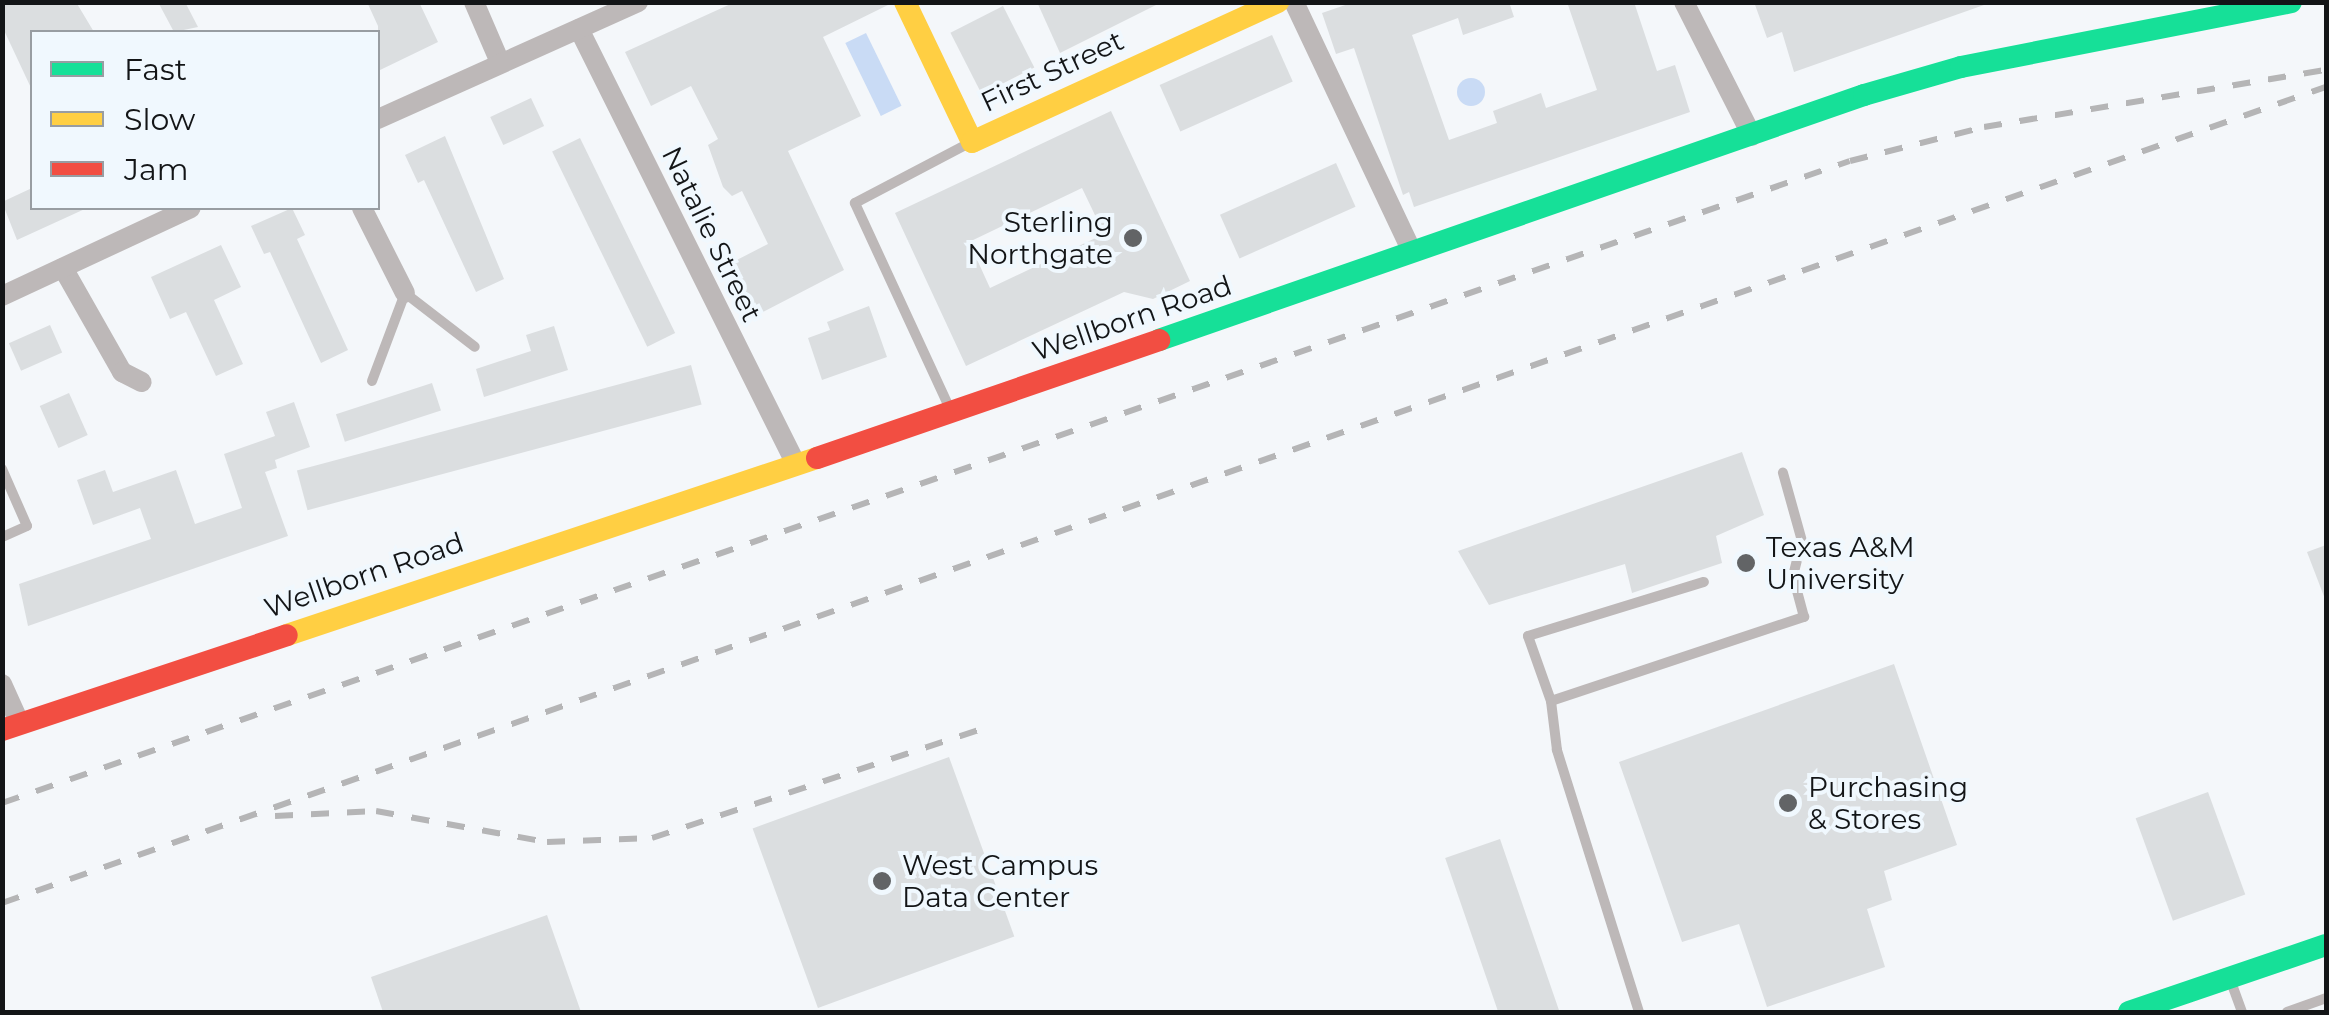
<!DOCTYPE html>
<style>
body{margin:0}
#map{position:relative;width:2329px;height:1015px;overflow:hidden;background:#f4f7fa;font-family:Montserrat,sans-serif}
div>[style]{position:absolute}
.water>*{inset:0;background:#c9dbf5;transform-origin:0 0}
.round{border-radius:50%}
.building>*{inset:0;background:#dbdee0;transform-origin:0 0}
.lane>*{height:10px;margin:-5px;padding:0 5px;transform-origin:5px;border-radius:5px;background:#bdb8b8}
.street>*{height:20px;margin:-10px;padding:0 10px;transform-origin:10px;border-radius:10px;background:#bdb8b8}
.fast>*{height:22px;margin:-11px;padding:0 11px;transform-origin:11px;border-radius:11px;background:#16e098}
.slow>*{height:22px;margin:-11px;padding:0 11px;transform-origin:11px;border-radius:11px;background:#ffcf43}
.jam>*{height:22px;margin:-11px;padding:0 11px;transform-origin:11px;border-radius:11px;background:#f24e42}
.rail>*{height:6px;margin-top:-3px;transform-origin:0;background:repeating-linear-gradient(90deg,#b5b5b6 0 18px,transparent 0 36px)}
.dots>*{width:28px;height:28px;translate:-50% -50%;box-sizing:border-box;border:5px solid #f0f8fe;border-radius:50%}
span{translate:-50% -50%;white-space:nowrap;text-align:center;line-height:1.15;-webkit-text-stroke:8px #f0f8fe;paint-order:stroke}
.street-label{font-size:28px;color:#131517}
.poi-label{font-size:28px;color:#131517}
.right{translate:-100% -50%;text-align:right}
.left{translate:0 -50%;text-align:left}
.frame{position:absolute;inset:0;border:5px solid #131517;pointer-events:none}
.legend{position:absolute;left:30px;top:30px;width:350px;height:180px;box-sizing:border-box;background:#f0f8fe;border:2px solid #989da2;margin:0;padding:12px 18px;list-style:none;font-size:30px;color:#131517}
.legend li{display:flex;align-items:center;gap:20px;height:50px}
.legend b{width:50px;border:2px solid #989da2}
</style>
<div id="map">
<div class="water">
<i style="left:866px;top:33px;width:81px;height:23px;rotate:64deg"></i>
<i class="round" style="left:1457px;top:78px;width:28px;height:28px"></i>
</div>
<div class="building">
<i style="clip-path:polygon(2px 2px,76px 2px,94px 32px,32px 32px,32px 90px,2px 26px)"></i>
<i style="clip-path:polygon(158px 2px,185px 2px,198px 27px,174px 32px)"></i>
<i style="clip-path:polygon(367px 2px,419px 2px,438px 42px,378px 71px,378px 26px)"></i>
<i style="clip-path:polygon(735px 2px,888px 5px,823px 37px,861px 116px,788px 151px,844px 270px,755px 316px,729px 264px,768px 244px,742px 191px,732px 196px,723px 187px,708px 145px,718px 139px,691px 86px,651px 106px,625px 52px)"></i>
<i style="clip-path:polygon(1037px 2px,1162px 2px,1060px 53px)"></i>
<i style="clip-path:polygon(1354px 2px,1509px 2px,1514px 17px,1463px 35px,1458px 18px,1412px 35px,1449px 140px,1497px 123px,1493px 111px,1541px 93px,1546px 108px,1597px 90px,1567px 2px,1634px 2px,1657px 71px,1675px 65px,1690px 112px,1414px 207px,1409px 192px,1403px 195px,1354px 48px,1336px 54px,1322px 13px)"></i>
<i style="clip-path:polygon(1754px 2px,1984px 2px,1984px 5px,1794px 72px,1782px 32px,1767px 38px)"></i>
<i style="left:1003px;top:6px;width:69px;height:59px;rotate:63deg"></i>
<i style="left:1272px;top:35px;width:51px;height:123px;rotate:66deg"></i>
<i style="left:531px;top:98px;width:31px;height:45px;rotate:65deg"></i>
<i style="clip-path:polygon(evenodd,1111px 111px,1190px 281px,1153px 299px,1124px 292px,966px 366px,895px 213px,1111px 111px,1082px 188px,1104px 234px,990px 288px,969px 242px,1082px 188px)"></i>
<i style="clip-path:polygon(445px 136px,504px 279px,476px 292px,424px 180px,418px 183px,405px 155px)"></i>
<i style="left:580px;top:138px;width:217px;height:31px;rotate:64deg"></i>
<i style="left:1336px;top:163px;width:48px;height:127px;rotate:66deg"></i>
<i style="clip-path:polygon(32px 188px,32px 208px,87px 208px,17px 240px,2px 202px)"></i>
<i style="clip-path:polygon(292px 208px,305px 235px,297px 239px,348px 350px,321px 363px,270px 252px,264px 254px,251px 226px)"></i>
<i style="clip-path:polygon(221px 245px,241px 287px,214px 300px,243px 364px,216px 376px,186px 312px,170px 319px,151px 277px)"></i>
<i style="clip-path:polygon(869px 306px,887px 357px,822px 380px,808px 338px,830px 330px,827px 322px)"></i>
<i style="left:50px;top:325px;width:30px;height:45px;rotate:66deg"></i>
<i style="clip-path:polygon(554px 326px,568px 370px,484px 397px,476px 369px,531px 351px,526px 335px)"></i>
<i style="left:691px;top:365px;width:41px;height:408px;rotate:75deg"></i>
<i style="left:432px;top:383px;width:29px;height:101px;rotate:72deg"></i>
<i style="left:69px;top:393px;width:46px;height:32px;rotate:66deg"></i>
<i style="clip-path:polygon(294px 402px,310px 447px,275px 460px,277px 468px,265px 472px,288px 536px,28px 626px,19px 584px,151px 539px,140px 508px,93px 525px,77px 480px,105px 470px,113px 492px,176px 470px,195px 524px,242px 508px,224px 454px,275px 436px,266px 412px)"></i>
<i style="clip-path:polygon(1742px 452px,1764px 515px,1716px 536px,1722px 563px,1632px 593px,1625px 564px,1489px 605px,1458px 551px)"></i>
<i style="clip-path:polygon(2326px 545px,2326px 599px,2325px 599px,2307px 552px)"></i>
<i style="clip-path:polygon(1894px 664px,1957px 845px,1884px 871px,1892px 900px,1867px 909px,1885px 967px,1767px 1007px,1739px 924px,1682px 942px,1619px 762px)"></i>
<i style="left:949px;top:757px;width:191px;height:209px;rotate:70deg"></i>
<i style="left:2208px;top:792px;width:109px;height:77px;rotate:70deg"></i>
<i style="left:1500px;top:839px;width:183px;height:58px;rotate:71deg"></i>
<i style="clip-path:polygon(547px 915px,581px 1012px,383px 1012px,371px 977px)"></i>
</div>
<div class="lane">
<i style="left:372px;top:381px;width:94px;rotate:-69.4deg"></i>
<i style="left:405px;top:293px;width:88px;rotate:37.6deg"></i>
<i style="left:950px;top:409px;width:227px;rotate:-114.8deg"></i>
<i style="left:855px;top:203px;width:131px;rotate:-27.7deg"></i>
<i style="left:2px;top:469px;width:62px;rotate:66.3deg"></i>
<i style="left:27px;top:526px;width:27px;rotate:156deg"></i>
<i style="left:1551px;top:701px;width:69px;rotate:-109.5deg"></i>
<i style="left:1528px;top:636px;width:184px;rotate:-17.1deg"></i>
<i style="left:2230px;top:979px;width:35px;rotate:70deg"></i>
<i style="left:1639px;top:1012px;width:275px;rotate:-107.4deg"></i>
<i style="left:1557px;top:750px;width:49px;rotate:-97deg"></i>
<i style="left:1551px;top:701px;width:267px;rotate:-18.4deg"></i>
<i style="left:1804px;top:617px;width:42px;rotate:-105deg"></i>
<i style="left:1793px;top:576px;width:36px;rotate:-76deg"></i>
<i style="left:1802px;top:541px;width:71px;rotate:-105.6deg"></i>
<i style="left:2287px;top:1012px;width:41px;rotate:-19.7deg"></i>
</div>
<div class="street">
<i style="left:474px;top:2px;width:63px;rotate:66.7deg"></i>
<i style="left:1294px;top:2px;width:276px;rotate:64.7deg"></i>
<i style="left:1684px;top:2px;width:150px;rotate:63.1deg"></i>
<i style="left:579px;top:29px;width:485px;rotate:63.5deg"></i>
<i style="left:378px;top:119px;width:285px;rotate:-24.2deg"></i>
<i style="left:362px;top:208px;width:95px;rotate:63.2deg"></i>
<i style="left:63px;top:268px;width:120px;rotate:60.4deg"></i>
<i style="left:122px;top:372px;width:22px;rotate:27deg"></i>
<i style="left:2px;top:296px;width:208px;rotate:-25deg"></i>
<i style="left:2px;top:684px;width:44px;rotate:65.8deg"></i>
</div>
<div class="fast">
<i style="left:1159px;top:340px;width:746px;rotate:-19.16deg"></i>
<i style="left:1864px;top:95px;width:101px;rotate:-16.1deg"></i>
<i style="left:1961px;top:67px;width:336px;rotate:-11.1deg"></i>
<i style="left:2129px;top:1012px;width:208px;rotate:-18.8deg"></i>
</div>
<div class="slow">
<i style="left:905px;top:2px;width:155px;rotate:64.4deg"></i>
<i style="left:972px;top:142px;width:337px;rotate:-24.6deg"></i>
<i style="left:287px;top:635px;width:559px;rotate:-18.47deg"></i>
</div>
<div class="jam">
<i style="left:817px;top:458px;width:362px;rotate:-19deg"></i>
<i style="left:2px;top:730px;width:300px;rotate:-18.4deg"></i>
</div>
<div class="rail">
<i style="left:2px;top:803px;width:1956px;rotate:-19.16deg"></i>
<i style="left:1850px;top:161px;width:138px;rotate:-14.2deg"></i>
<i style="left:1984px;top:127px;width:347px;rotate:-9.5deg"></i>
<i style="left:275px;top:816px;width:101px;rotate:-2.8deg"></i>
<i style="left:376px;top:811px;width:174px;rotate:10.3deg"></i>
<i style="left:547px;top:842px;width:105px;rotate:-2.2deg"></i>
<i style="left:652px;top:838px;width:354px;rotate:-18.3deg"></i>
<i style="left:2px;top:903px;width:2463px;rotate:-19.35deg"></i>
</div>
<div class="dots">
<i style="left:1133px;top:238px;background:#626466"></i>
<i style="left:1746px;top:563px;background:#626466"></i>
<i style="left:1788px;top:803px;background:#626466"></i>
<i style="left:882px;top:881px;background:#626466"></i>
</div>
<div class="street-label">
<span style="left:1052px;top:71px;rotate:-25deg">First Street</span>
<span style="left:712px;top:234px;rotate:64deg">Natalie Street</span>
<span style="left:1132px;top:318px;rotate:-19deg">Wellborn Road</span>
<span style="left:364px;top:575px;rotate:-19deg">Wellborn Road</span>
</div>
<div class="poi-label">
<span class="right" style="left:1113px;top:238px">Sterling<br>Northgate</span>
<span class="left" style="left:1766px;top:563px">Texas A&amp;M<br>University</span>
<span class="left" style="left:1808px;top:803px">Purchasing<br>&amp; Stores</span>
<span class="left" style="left:902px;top:881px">West Campus<br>Data Center</span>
</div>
<div class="frame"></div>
<ul class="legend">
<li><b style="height:12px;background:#16e098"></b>Fast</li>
<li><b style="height:12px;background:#ffcf43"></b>Slow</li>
<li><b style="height:12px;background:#f24e42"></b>Jam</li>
</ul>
</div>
